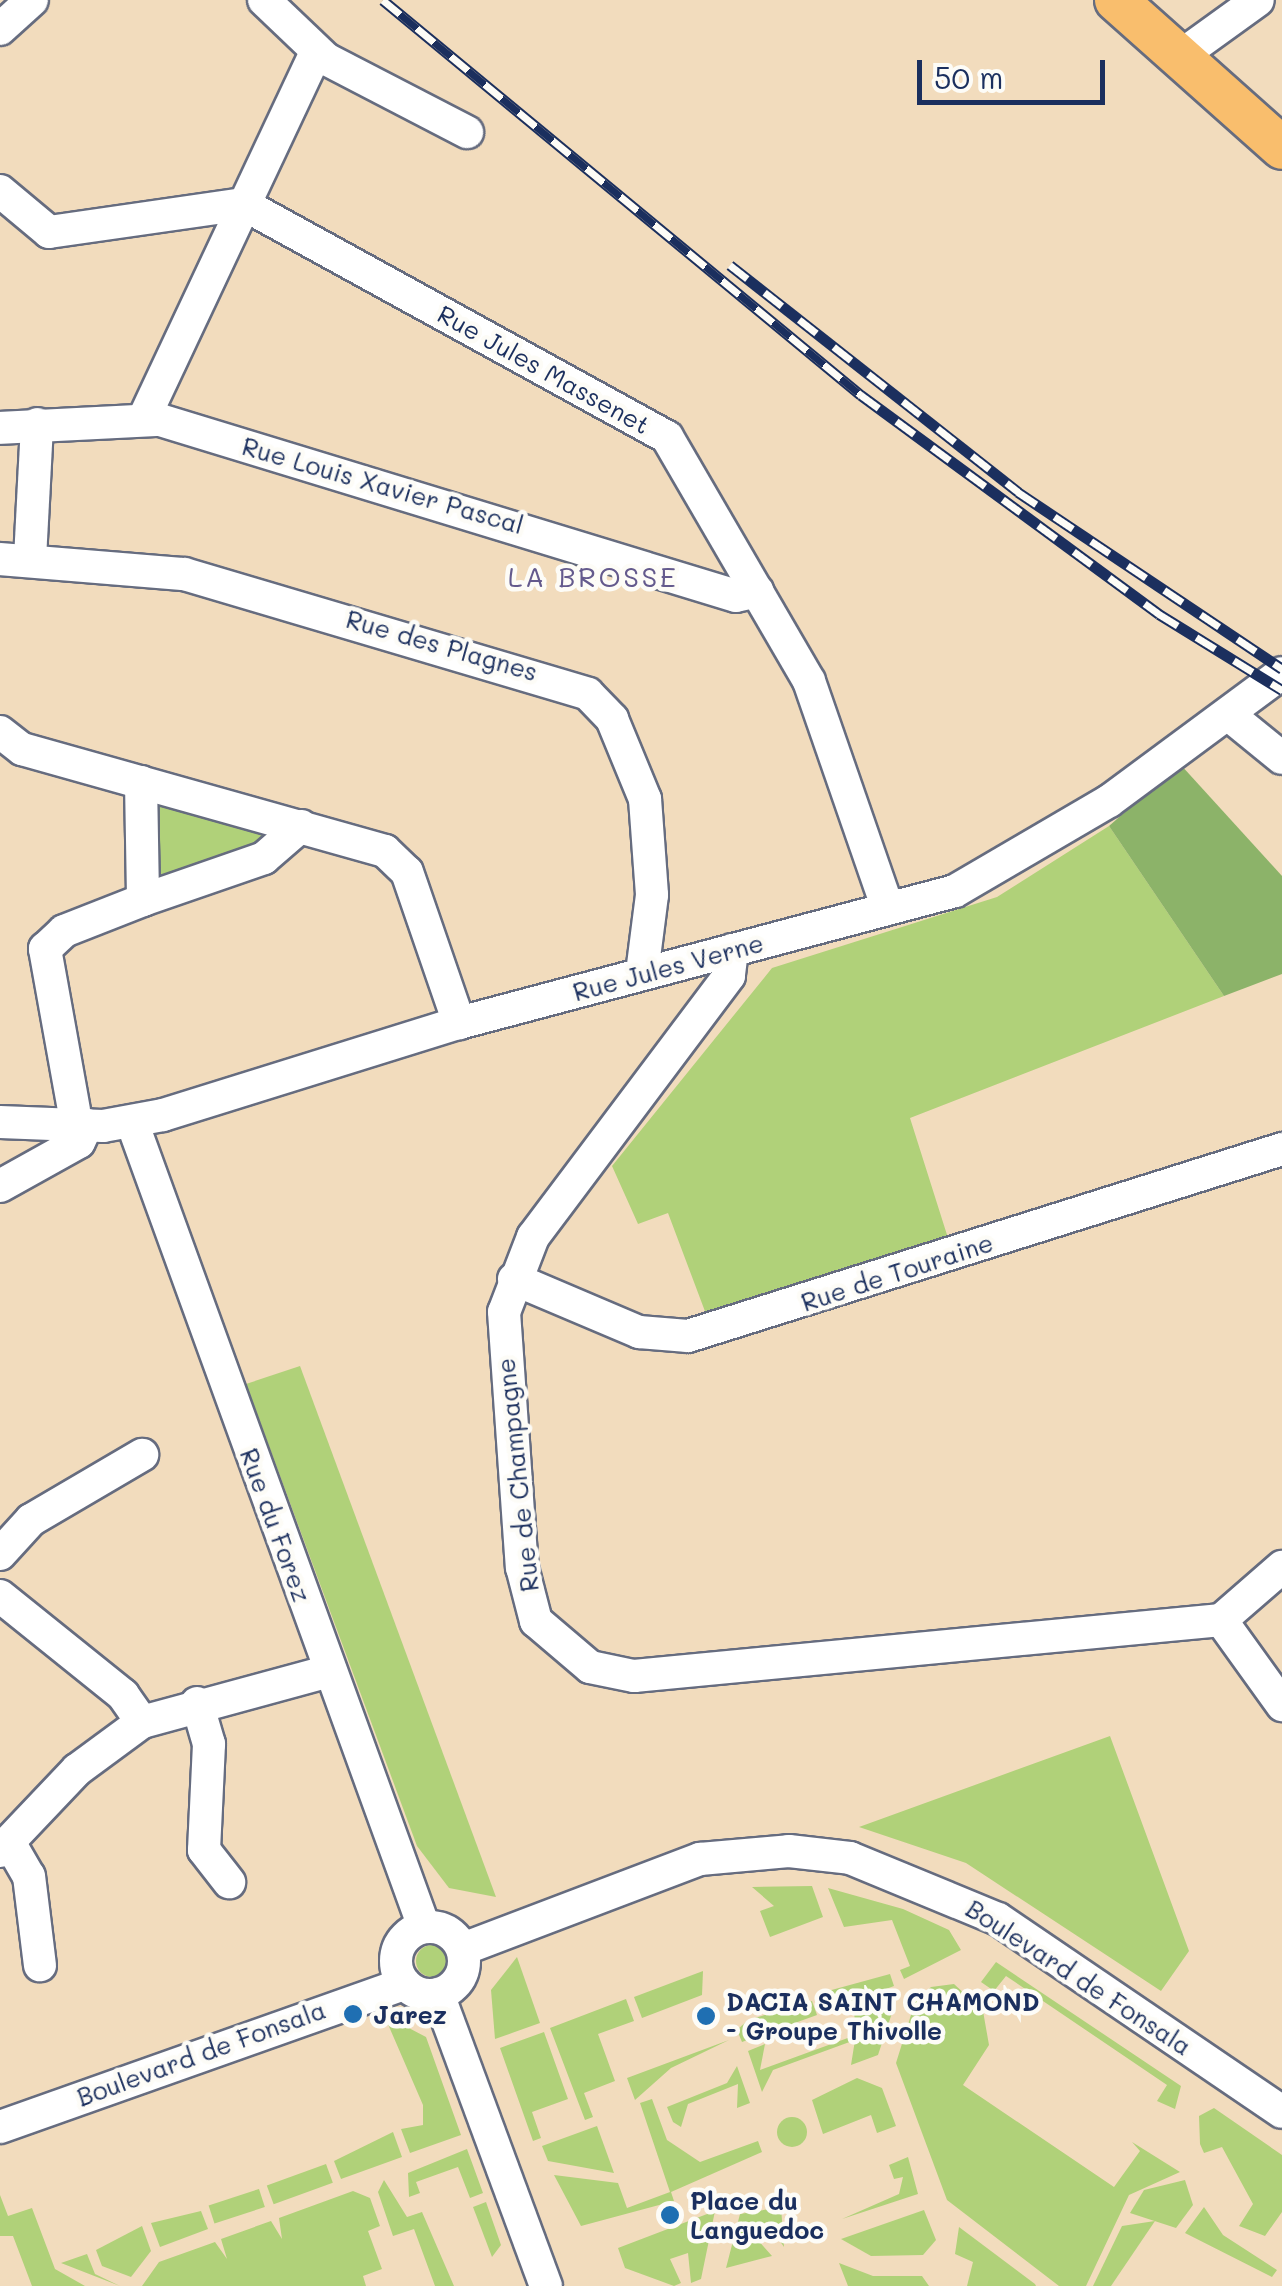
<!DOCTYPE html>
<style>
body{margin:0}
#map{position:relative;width:1282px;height:2286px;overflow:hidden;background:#f2dcbd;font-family:Mali,sans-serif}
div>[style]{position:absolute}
.green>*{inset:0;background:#b0d179;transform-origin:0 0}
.round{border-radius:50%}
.forest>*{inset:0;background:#8cb369}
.roads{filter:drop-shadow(2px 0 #666c7f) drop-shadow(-2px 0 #666c7f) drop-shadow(0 2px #666c7f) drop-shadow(0 -2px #666c7f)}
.minor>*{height:32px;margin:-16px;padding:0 16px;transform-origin:16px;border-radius:16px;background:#fff}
.minor>.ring{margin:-16px;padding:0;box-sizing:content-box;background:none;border:32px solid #fff;border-radius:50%}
.major>*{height:42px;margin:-21px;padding:0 21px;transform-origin:21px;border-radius:21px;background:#f9be6d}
.rail>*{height:11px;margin-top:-5.5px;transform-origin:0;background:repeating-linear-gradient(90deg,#fdfcf7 0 22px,#1b2f5e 0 44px);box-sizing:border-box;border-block:2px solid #1b2f5e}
.dots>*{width:28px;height:28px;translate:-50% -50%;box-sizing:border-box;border:5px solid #fdfcf7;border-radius:50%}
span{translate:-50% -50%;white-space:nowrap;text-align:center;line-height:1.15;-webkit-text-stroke:9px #fdfcf7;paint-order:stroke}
.street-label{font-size:25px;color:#1b2f5e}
.poi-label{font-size:25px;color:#1b2f5e;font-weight:700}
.left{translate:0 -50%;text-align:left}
.neighbourhood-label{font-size:28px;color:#645a8d;letter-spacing:2.5px}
.scale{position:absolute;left:917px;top:60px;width:188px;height:45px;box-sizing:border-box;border:5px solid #1b2f5e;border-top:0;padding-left:12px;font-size:30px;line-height:35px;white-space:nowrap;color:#1b2f5e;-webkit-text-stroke:8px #fdfcf7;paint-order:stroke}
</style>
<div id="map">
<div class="green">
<i style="clip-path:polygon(156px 801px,266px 831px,267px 845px,156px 878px)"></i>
<i style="clip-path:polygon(1109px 826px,1224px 996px,910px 1118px,948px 1238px,706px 1314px,668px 1213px,638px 1224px,612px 1166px,772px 968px,997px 897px)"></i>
<i style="clip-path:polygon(300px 1366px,496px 1897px,449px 1888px,417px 1846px,246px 1384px)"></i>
<i style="clip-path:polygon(1110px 1736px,1189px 1951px,1161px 1991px,966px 1863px,859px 1827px)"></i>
<i style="clip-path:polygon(812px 1886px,823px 1917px,770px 1937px,760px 1911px,774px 1906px,752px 1887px)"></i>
<i style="clip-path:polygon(828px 1888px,903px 1909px,949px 1930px,961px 1950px,904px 1979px,900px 1970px,910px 1966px,892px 1920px,844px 1927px)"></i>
<i class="round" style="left:416px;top:1945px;width:32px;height:32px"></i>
<i style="clip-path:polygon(517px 1957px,540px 2023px,495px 2039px,491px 1990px)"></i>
<i style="clip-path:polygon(996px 1962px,1181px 2086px,1175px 2109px,1157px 2101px,1167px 2085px,1006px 1976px,994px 1991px,981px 1982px)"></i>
<i style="clip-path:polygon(703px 1971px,702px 1995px,642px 2018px,634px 1997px)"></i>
<i style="clip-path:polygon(890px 1974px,894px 1986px,824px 2012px,817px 1994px)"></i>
<i style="clip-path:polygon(954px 1984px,983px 2011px,989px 2045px,963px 2085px,1114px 2187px,1140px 2151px,1132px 2142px,1180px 2172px,1129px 2195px,1086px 2286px,1059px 2286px,947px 2200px,896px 2063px,915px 2002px,931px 1987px)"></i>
<i style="clip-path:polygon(626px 1999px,634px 2021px,598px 2034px,615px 2081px,584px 2093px,593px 2117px,585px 2120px,550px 2028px)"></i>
<i style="clip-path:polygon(886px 2000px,894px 2007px,878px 2055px,851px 2065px,855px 2040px,773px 2070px,762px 2092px,748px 2051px,765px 2044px,760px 2070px,856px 2035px,854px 2011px)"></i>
<i style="clip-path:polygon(812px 2001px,817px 2015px,742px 2042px,737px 2030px,748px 2020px)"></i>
<i style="clip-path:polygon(384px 2015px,426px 2037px,461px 2135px,410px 2153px,401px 2129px,423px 2125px,423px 2105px)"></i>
<i style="clip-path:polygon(544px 2032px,568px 2099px,532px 2112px,541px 2138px,533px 2141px,500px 2048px)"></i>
<i style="clip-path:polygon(729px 2040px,671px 2068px,635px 2100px,627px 2078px)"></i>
<i style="clip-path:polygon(737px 2066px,750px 2103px,737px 2108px,738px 2084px,688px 2104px,681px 2127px,673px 2122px,667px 2107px,727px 2083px)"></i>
<i style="clip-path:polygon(857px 2078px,882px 2088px,896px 2126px,877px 2133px,871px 2115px,823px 2134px,812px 2100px)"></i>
<i style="clip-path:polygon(652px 2099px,667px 2140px,700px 2162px,758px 2141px,762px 2152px,671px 2192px,674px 2201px,581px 2226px,554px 2175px,618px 2183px,627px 2208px,670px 2192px,640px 2103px)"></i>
<i style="clip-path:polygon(1214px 2108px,1282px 2155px,1282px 2212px,1265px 2236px,1239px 2226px,1253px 2204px,1222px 2147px,1204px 2153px,1200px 2144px,1199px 2116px)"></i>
<i class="round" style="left:777px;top:2117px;width:30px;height:30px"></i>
<i style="clip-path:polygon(597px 2126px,614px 2173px,548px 2161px,542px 2146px)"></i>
<i style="clip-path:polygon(393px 2132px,402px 2157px,341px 2179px,334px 2161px)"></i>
<i style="clip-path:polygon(467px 2149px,483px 2193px,470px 2198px,458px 2167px,416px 2182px,420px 2193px,409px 2197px,408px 2173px)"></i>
<i style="clip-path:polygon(908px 2157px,918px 2194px,842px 2219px,899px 2194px,903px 2177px,894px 2179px,889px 2165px)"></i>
<i style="left:326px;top:2164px;width:20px;height:63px;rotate:70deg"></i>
<i style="clip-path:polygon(384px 2180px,407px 2217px,422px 2212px,454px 2286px,435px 2286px,414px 2229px,393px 2236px,378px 2192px)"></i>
<i style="clip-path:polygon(1185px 2180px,1193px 2205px,1176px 2228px,1130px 2213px,1144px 2190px)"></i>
<i style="left:259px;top:2189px;width:19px;height:53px;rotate:72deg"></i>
<i style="clip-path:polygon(353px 2191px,370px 2198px,380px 2226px,368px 2231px,382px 2269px,363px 2276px,366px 2286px,142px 2286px,159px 2262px,215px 2242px,227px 2259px,221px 2239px,271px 2221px,282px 2239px,279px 2218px)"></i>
<i style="clip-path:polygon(0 2195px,8px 2216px,32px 2208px,55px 2269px,85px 2286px,32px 2286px,13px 2236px,0 2236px)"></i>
<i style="clip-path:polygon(486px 2202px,501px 2245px,492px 2257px,473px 2207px)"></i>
<i style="clip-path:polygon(781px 2207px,784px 2247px,767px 2222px,749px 2230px,772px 2256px,726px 2268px,740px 2214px)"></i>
<i style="clip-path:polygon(1204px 2207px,1223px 2235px,1277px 2270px,1272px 2277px,1185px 2233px)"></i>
<i style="clip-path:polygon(924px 2210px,936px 2240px,923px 2255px,871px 2256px,841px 2239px)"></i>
<i style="clip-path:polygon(201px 2211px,208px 2229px,160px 2247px,151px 2223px)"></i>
<i style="clip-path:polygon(715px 2211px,701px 2279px,691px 2283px,688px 2253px,670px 2259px,681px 2283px,674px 2286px,625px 2268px,618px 2248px)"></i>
<i style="clip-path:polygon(1155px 2221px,1111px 2286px,1093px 2286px,1122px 2226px)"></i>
<i style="clip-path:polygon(142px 2226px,151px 2251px,131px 2277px,102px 2266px,96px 2250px)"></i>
<i style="clip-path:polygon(959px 2227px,1035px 2284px,1036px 2286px,967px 2286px,973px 2262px,955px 2254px)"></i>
<i style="clip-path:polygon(87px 2254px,95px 2274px,120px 2286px,61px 2263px)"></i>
<i style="clip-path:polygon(839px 2263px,873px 2276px,922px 2276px,929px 2286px,848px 2286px)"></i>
</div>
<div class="forest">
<i style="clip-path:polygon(1180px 764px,1282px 876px,1282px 974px,1224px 996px,1109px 826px)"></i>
</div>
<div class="roads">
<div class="minor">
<i style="left:264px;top:0;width:86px;rotate:43.6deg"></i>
<i style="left:326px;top:59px;width:159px;rotate:27.4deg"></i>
<i style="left:0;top:29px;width:43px;rotate:-42.2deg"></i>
<i style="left:1179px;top:57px;width:97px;rotate:-35.8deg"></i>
<i style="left:0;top:191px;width:64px;rotate:39.9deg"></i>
<i style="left:49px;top:232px;width:196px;rotate:-8.2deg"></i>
<i style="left:243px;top:204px;width:484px;rotate:28.8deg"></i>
<i style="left:667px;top:437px;width:282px;rotate:59.8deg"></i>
<i style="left:809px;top:681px;width:241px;rotate:70.9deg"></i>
<i style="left:144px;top:418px;width:403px;rotate:-64.8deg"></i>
<i style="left:0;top:428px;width:160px;rotate:-2.9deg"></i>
<i style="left:160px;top:420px;width:602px;rotate:16.99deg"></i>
<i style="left:736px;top:596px;width:22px;rotate:-13deg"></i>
<i style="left:0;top:559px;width:185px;rotate:4.7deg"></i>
<i style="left:184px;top:574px;width:421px;rotate:16.5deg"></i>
<i style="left:588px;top:694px;width:35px;rotate:46deg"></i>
<i style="left:612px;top:719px;width:87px;rotate:67.6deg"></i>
<i style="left:645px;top:799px;width:96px;rotate:85.8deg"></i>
<i style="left:652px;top:895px;width:79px;rotate:97.3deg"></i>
<i style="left:30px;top:559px;width:135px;rotate:-87deg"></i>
<i style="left:1229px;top:715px;width:68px;rotate:39.1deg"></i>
<i style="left:0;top:732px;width:28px;rotate:38deg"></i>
<i style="left:22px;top:749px;width:377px;rotate:15.7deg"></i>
<i style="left:385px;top:851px;width:30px;rotate:44deg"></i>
<i style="left:407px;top:872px;width:160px;rotate:71deg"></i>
<i style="left:141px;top:782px;width:118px;rotate:89deg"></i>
<i style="left:143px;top:900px;width:128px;rotate:-19.1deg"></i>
<i style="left:264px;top:858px;width:49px;rotate:-40.9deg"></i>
<i style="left:732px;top:950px;width:26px;rotate:97deg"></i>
<i style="left:729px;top:976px;width:326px;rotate:126.9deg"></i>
<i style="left:533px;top:1237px;width:80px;rotate:111.1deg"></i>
<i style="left:504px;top:1312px;width:256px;rotate:86deg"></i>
<i style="left:522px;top:1567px;width:56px;rotate:75.5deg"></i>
<i style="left:536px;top:1621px;width:71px;rotate:40.4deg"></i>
<i style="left:590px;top:1667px;width:45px;rotate:11.6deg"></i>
<i style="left:634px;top:1676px;width:590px;rotate:-5.45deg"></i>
<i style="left:1221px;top:1620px;width:105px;rotate:54.3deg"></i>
<i style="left:74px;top:1110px;width:164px;rotate:-100.2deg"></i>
<i style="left:45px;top:949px;width:26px;rotate:-43deg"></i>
<i style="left:64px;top:931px;width:85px;rotate:-21.4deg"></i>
<i style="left:0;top:1122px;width:103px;rotate:2.2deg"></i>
<i style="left:103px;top:1126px;width:61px;rotate:-10.4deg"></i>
<i style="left:163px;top:1115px;width:310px;rotate:-17.3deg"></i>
<i style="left:459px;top:1023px;width:513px;rotate:-14.9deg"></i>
<i style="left:955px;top:891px;width:178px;rotate:-30.3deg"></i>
<i style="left:1109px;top:801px;width:215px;rotate:-36.5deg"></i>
<i style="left:132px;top:1122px;width:856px;rotate:70.06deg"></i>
<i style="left:0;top:1186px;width:90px;rotate:-29.1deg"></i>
<i style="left:79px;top:1142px;width:19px;rotate:-65deg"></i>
<i style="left:514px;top:1279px;width:136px;rotate:23deg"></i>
<i style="left:639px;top:1332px;width:49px;rotate:4.7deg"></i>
<i style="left:688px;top:1336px;width:623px;rotate:-17.47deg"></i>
<i style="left:0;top:1554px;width:46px;rotate:-47.6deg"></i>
<i style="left:31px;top:1520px;width:129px;rotate:-30.4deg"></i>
<i style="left:0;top:1596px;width:158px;rotate:38.8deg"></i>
<i style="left:123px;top:1695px;width:33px;rotate:55deg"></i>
<i style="left:1221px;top:1620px;width:81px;rotate:-41deg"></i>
<i style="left:197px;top:1703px;width:43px;rotate:73.7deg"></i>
<i style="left:209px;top:1744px;width:106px;rotate:92.7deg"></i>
<i style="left:204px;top:1850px;width:41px;rotate:52deg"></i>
<i style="left:9px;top:1842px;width:39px;rotate:60deg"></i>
<i style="left:29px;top:1876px;width:90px;rotate:83deg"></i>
<i style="left:0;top:1851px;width:112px;rotate:-46.5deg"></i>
<i style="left:77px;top:1770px;width:81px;rotate:-36.4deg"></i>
<i style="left:142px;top:1722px;width:195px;rotate:-15.2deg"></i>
<i class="ring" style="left:396px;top:1927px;width:36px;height:36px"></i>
<i style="left:463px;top:1949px;width:254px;rotate:-20.8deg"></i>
<i style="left:700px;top:1859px;width:89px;rotate:-5.1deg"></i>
<i style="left:789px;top:1851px;width:61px;rotate:6.5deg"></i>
<i style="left:850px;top:1858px;width:160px;rotate:22.4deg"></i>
<i style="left:998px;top:1919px;width:343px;rotate:34.2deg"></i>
<i style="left:438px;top:1994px;width:311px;rotate:69.7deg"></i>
<i style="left:0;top:2127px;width:429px;rotate:-19.5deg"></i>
</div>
<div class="major">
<i style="left:1116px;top:0;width:222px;rotate:41.7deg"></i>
</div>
</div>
<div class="rail">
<i style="left:383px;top:0;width:620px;rotate:39.57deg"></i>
<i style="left:861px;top:395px;width:370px;rotate:36.3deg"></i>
<i style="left:1159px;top:614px;width:145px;rotate:31.7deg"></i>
<i style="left:730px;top:265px;width:367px;rotate:38.2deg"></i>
<i style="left:1018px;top:492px;width:318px;rotate:33.8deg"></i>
</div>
<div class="dots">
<i style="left:353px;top:2014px;background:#1f6fb2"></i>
<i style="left:706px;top:2016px;background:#1f6fb2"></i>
<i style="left:670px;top:2215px;background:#1f6fb2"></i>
</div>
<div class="street-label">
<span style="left:544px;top:369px;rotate:29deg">Rue Jules Massenet</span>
<span style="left:383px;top:485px;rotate:16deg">Rue Louis Xavier Pascal</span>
<span style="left:442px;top:645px;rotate:16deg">Rue des Plagnes</span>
<span style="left:668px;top:967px;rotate:-15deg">Rue Jules Verne</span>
<span style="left:897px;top:1272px;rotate:-18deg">Rue de Touraine</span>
<span style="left:517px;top:1475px;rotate:-96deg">Rue de Champagne</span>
<span style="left:276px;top:1525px;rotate:70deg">Rue du Forez</span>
<span style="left:1079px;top:1977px;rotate:33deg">Boulevard de Fonsala</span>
<span style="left:201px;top:2053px;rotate:-20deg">Boulevard de Fonsala</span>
</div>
<div class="poi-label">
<span class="left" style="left:726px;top:2016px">DACIA SAINT CHAMOND<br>- Groupe Thivolle</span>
<span class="left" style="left:373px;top:2014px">Jarez</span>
<span class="left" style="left:690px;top:2215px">Place du<br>Languedoc</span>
</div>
<div class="neighbourhood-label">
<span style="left:593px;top:576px">LA BROSSE</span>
</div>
<div class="scale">50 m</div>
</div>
